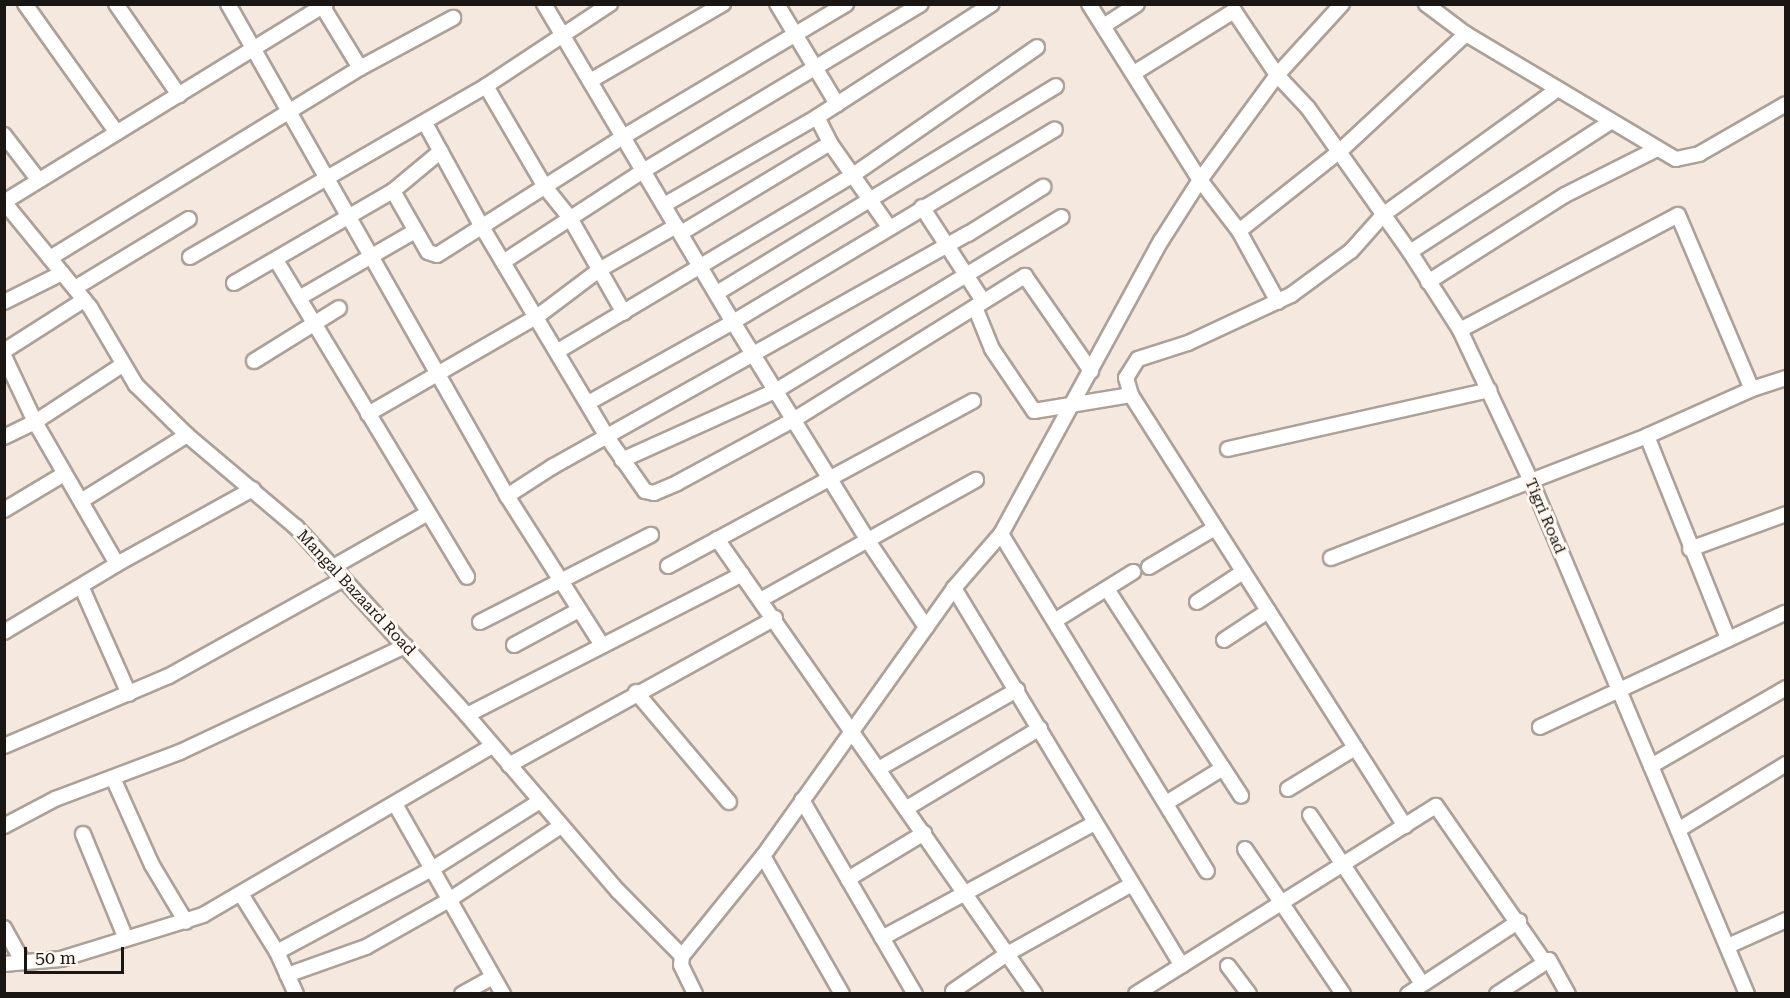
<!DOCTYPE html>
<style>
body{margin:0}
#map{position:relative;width:1790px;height:998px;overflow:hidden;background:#f5e9df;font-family:"Roboto Serif",serif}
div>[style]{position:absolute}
.roads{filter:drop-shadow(2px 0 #aca198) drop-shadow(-2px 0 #aca198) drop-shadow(0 2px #aca198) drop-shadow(0 -2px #aca198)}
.minor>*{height:14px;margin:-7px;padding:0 7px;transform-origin:7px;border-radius:7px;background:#fff}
span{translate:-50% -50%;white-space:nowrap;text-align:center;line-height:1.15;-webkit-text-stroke:6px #fff7f1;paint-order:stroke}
.street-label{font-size:16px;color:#1a1613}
.frame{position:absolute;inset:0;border:6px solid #1a1613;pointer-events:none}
.scale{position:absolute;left:24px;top:947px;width:100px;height:27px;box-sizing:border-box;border:3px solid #1a1613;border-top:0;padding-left:8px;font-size:18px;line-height:21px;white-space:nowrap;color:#1a1613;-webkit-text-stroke:4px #fff7f1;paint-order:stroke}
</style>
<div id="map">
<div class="roads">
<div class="minor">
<i style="left:25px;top:4px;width:158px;rotate:54.5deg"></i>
<i style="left:116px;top:4px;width:111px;rotate:55.3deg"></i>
<i style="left:228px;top:4px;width:566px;rotate:60.44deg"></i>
<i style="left:507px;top:496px;width:177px;rotate:57.5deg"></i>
<i style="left:321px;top:4px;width:75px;rotate:58.6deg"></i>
<i style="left:544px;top:4px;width:370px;rotate:59.3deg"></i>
<i style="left:733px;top:322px;width:257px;rotate:58.3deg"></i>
<i style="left:868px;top:541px;width:104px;rotate:56deg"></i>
<i style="left:777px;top:4px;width:117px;rotate:59deg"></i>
<i style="left:1089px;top:4px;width:208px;rotate:57.8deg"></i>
<i style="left:1200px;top:180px;width:64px;rotate:52.6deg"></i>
<i style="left:1239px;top:231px;width:81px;rotate:61.2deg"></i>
<i style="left:1426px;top:4px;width:50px;rotate:36.9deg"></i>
<i style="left:1466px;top:34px;width:244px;rotate:30.8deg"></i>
<i style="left:1676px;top:159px;width:24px;rotate:-12deg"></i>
<i style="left:1699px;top:154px;width:100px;rotate:-29.9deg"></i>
<i style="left:1105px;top:25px;width:38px;rotate:-33deg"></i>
<i style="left:1134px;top:73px;width:118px;rotate:-31.8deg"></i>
<i style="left:1234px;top:11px;width:77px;rotate:56.1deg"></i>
<i style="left:1277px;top:75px;width:45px;rotate:46.8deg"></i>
<i style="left:1308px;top:108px;width:176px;rotate:54.7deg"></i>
<i style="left:1410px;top:252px;width:93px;rotate:57.3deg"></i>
<i style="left:1460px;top:330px;width:167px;rotate:64.8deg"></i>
<i style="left:1531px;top:481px;width:557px;rotate:67.17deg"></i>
<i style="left:590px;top:81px;width:154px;rotate:-30.1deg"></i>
<i style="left:486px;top:86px;width:117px;rotate:59.7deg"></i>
<i style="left:545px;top:187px;width:40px;rotate:51deg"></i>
<i style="left:570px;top:218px;width:109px;rotate:60.4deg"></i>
<i style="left:817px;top:117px;width:29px;rotate:63deg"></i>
<i style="left:830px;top:143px;width:103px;rotate:54.9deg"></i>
<i style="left:425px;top:123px;width:119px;rotate:61.3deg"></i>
<i style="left:482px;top:227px;width:244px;rotate:59.2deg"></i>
<i style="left:607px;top:437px;width:66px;rotate:54.9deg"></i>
<i style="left:645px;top:491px;width:9px;rotate:13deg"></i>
<i style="left:654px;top:493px;width:25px;rotate:-23deg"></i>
<i style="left:677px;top:483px;width:134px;rotate:-28.5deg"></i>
<i style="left:795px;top:419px;width:271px;rotate:-31.9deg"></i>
<i style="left:1025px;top:276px;width:116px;rotate:55.2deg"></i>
<i style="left:4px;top:135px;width:54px;rotate:52.5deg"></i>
<i style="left:393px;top:191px;width:70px;rotate:60.2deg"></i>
<i style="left:428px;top:252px;width:9px;rotate:18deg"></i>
<i style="left:437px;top:255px;width:220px;rotate:-32.4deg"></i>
<i style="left:623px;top:137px;width:260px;rotate:-30.8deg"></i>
<i style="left:4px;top:202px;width:136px;rotate:50.7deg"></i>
<i style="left:90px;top:307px;width:91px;rotate:59.5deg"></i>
<i style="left:136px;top:385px;width:71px;rotate:44.4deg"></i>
<i style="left:187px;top:435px;width:143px;rotate:40.2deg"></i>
<i style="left:296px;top:527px;width:254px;rotate:47.7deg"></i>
<i style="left:467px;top:715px;width:232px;rotate:49.4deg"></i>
<i style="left:618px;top:891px;width:91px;rotate:45.4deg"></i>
<i style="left:682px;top:956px;width:9px;rotate:96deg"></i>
<i style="left:681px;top:965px;width:32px;rotate:64deg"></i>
<i style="left:4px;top:202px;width:378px;rotate:-31.6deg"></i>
<i style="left:664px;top:205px;width:177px;rotate:-29.9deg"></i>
<i style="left:817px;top:117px;width:208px;rotate:-32.9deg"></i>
<i style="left:922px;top:207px;width:112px;rotate:57deg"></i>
<i style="left:1239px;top:231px;width:129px;rotate:-38.4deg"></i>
<i style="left:1340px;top:151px;width:172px;rotate:-42.9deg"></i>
<i style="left:681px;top:233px;width:174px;rotate:-31.1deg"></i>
<i style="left:1410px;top:252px;width:239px;rotate:-33deg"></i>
<i style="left:190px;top:257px;width:342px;rotate:-30deg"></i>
<i style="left:486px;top:86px;width:149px;rotate:-33.5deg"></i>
<i style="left:50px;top:258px;width:364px;rotate:-31.5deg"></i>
<i style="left:360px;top:68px;width:106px;rotate:-28.3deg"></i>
<i style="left:276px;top:260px;width:370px;rotate:58.9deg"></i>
<i style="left:503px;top:262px;width:167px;rotate:-33deg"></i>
<i style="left:643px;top:171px;width:324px;rotate:-31deg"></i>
<i style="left:1428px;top:282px;width:162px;rotate:-32.4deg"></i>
<i style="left:1565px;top:195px;width:103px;rotate:-26.6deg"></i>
<i style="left:234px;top:283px;width:184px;rotate:-30.1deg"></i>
<i style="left:393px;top:191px;width:62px;rotate:-39.8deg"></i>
<i style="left:75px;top:288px;width:133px;rotate:-31.2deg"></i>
<i style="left:717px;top:293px;width:397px;rotate:-31.4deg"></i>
<i style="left:299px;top:298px;width:134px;rotate:-30deg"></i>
<i style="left:4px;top:302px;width:65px;rotate:-26.6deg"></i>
<i style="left:975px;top:307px;width:45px;rotate:68deg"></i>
<i style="left:992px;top:349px;width:75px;rotate:55.9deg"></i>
<i style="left:1034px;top:411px;width:98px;rotate:-9.4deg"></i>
<i style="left:1131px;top:395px;width:511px;rotate:57.55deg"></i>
<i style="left:1460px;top:330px;width:246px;rotate:-27.8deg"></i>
<i style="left:1678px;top:215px;width:189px;rotate:67deg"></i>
<i style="left:4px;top:351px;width:95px;rotate:-32.5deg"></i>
<i style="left:558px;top:351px;width:344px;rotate:-30.8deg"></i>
<i style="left:853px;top:175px;width:224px;rotate:-34.8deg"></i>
<i style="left:4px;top:356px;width:73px;rotate:64.8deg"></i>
<i style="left:35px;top:422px;width:164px;rotate:60deg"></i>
<i style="left:254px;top:361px;width:100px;rotate:-31.9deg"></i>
<i style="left:1131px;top:395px;width:18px;rotate:-106deg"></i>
<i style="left:1126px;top:378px;width:22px;rotate:-58deg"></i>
<i style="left:1138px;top:359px;width:52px;rotate:-17.7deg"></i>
<i style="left:1188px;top:343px;width:114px;rotate:-25deg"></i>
<i style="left:1291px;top:295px;width:74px;rotate:-36.3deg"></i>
<i style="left:1351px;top:251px;width:50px;rotate:-48.3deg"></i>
<i style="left:1384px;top:214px;width:214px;rotate:-35.7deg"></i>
<i style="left:588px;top:403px;width:166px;rotate:-29.2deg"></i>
<i style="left:733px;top:322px;width:375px;rotate:-30.9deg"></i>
<i style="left:368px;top:414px;width:196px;rotate:-30deg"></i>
<i style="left:538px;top:316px;width:76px;rotate:-37deg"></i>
<i style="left:599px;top:270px;width:89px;rotate:-29.7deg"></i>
<i style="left:1647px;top:436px;width:219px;rotate:68.2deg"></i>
<i style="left:4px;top:437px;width:34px;rotate:-26deg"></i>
<i style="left:35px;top:422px;width:104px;rotate:-33.2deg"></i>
<i style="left:1228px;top:449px;width:268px;rotate:-12.7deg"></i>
<i style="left:622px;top:460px;width:170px;rotate:-24.3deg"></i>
<i style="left:777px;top:390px;width:333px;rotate:-31.3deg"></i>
<i style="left:507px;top:496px;width:54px;rotate:-32.8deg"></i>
<i style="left:552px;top:467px;width:477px;rotate:-29.3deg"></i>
<i style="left:968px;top:234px;width:89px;rotate:-32.1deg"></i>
<i style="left:81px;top:501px;width:125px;rotate:-31.9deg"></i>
<i style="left:4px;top:510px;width:70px;rotate:-31deg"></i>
<i style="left:1001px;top:534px;width:395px;rotate:58.6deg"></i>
<i style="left:717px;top:539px;width:555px;rotate:55.05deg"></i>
<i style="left:1690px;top:549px;width:102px;rotate:-20deg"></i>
<i style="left:1331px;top:558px;width:339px;rotate:-21.1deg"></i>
<i style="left:1647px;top:436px;width:115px;rotate:-24.1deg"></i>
<i style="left:1752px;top:389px;width:36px;rotate:-18deg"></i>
<i style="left:668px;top:566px;width:347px;rotate:-28.4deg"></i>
<i style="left:333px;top:567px;width:109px;rotate:-29.6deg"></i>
<i style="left:1149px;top:567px;width:77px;rotate:-30.6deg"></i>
<i style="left:81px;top:586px;width:118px;rotate:66deg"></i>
<i style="left:954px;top:588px;width:441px;rotate:58.9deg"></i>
<i style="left:1107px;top:589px;width:213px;rotate:57.1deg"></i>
<i style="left:1223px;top:768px;width:67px;rotate:148.4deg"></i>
<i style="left:762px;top:599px;width:245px;rotate:-29.1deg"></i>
<i style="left:1197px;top:602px;width:55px;rotate:-33.1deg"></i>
<i style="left:1056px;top:620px;width:91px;rotate:-31.9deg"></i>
<i style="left:480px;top:622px;width:192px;rotate:-27deg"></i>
<i style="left:4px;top:632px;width:132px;rotate:-31deg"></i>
<i style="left:117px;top:564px;width:155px;rotate:-28.9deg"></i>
<i style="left:1224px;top:640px;width:53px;rotate:-33.4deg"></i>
<i style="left:514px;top:645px;width:74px;rotate:-28.3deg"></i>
<i style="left:636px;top:692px;width:144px;rotate:49.8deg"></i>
<i style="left:467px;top:715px;width:309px;rotate:-27.1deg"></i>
<i style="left:1540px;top:727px;width:270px;rotate:-25deg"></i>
<i style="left:4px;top:746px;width:179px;rotate:-23deg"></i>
<i style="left:169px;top:676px;width:199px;rotate:-29.1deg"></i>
<i style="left:509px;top:765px;width:304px;rotate:-28.9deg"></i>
<i style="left:1651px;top:766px;width:156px;rotate:-30deg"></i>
<i style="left:880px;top:768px;width:158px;rotate:-29.7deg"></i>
<i style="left:1223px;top:768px;width:33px;rotate:57deg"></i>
<i style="left:113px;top:778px;width:95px;rotate:65.9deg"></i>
<i style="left:152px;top:865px;width:66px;rotate:59.2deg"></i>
<i style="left:1288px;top:789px;width:79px;rotate:-31.5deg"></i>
<i style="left:802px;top:800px;width:225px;rotate:59.8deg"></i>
<i style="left:395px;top:804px;width:219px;rotate:60.4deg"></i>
<i style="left:907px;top:808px;width:155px;rotate:-31deg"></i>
<i style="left:1310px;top:815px;width:201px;rotate:56.4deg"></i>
<i style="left:4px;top:826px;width:58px;rotate:-27.9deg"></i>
<i style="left:55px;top:799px;width:134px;rotate:-20.6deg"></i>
<i style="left:180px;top:752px;width:249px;rotate:-25.2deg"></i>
<i style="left:1678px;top:830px;width:127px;rotate:-31.4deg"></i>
<i style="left:83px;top:834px;width:113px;rotate:67.7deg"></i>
<i style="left:1245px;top:849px;width:175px;rotate:55.9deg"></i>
<i style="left:763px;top:856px;width:159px;rotate:60.2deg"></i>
<i style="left:848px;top:879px;width:89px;rotate:-31.2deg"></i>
<i style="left:241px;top:894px;width:68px;rotate:58.2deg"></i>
<i style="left:4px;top:928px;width:38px;rotate:61deg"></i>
<i style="left:882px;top:938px;width:242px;rotate:-28.4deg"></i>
<i style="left:1728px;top:946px;width:64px;rotate:-24.1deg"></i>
<i style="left:682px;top:956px;width:129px;rotate:-51deg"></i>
<i style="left:763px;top:856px;width:329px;rotate:-54.5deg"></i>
<i style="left:954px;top:588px;width:72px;rotate:-49deg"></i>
<i style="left:1001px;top:534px;width:334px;rotate:-61.4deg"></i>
<i style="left:1161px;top:241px;width:72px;rotate:-57.4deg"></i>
<i style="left:1200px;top:180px;width:130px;rotate:-53.7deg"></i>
<i style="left:1277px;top:75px;width:96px;rotate:-47.5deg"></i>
<i style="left:4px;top:964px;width:57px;rotate:-5deg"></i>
<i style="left:61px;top:959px;width:149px;rotate:-17.2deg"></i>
<i style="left:203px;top:915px;width:335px;rotate:-30.3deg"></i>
<i style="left:1228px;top:966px;width:35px;rotate:53deg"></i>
<i style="left:287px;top:975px;width:84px;rotate:-19.5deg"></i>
<i style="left:366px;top:947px;width:95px;rotate:-29.5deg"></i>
<i style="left:449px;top:900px;width:134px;rotate:-33.5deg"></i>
<i style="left:953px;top:991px;width:65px;rotate:-34.4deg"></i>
<i style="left:1007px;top:954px;width:143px;rotate:-29.2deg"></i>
<i style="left:296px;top:994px;width:46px;rotate:-114.3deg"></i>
<i style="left:277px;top:952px;width:176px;rotate:-28.2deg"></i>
<i style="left:432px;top:869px;width:128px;rotate:-32.2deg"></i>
<i style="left:462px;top:994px;width:35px;rotate:-29deg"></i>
<i style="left:1136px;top:994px;width:354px;rotate:-32.1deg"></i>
<i style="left:1436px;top:806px;width:191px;rotate:55.2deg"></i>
<i style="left:1408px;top:994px;width:133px;rotate:-33.3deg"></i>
<i style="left:1497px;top:994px;width:62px;rotate:-33.2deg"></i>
<i style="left:1549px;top:960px;width:39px;rotate:61deg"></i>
</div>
</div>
<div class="street-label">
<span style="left:1545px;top:516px;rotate:67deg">Tigri Road</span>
<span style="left:356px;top:593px;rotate:47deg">Mangal Bazaard Road</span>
</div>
<div class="frame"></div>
<div class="scale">50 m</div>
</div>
